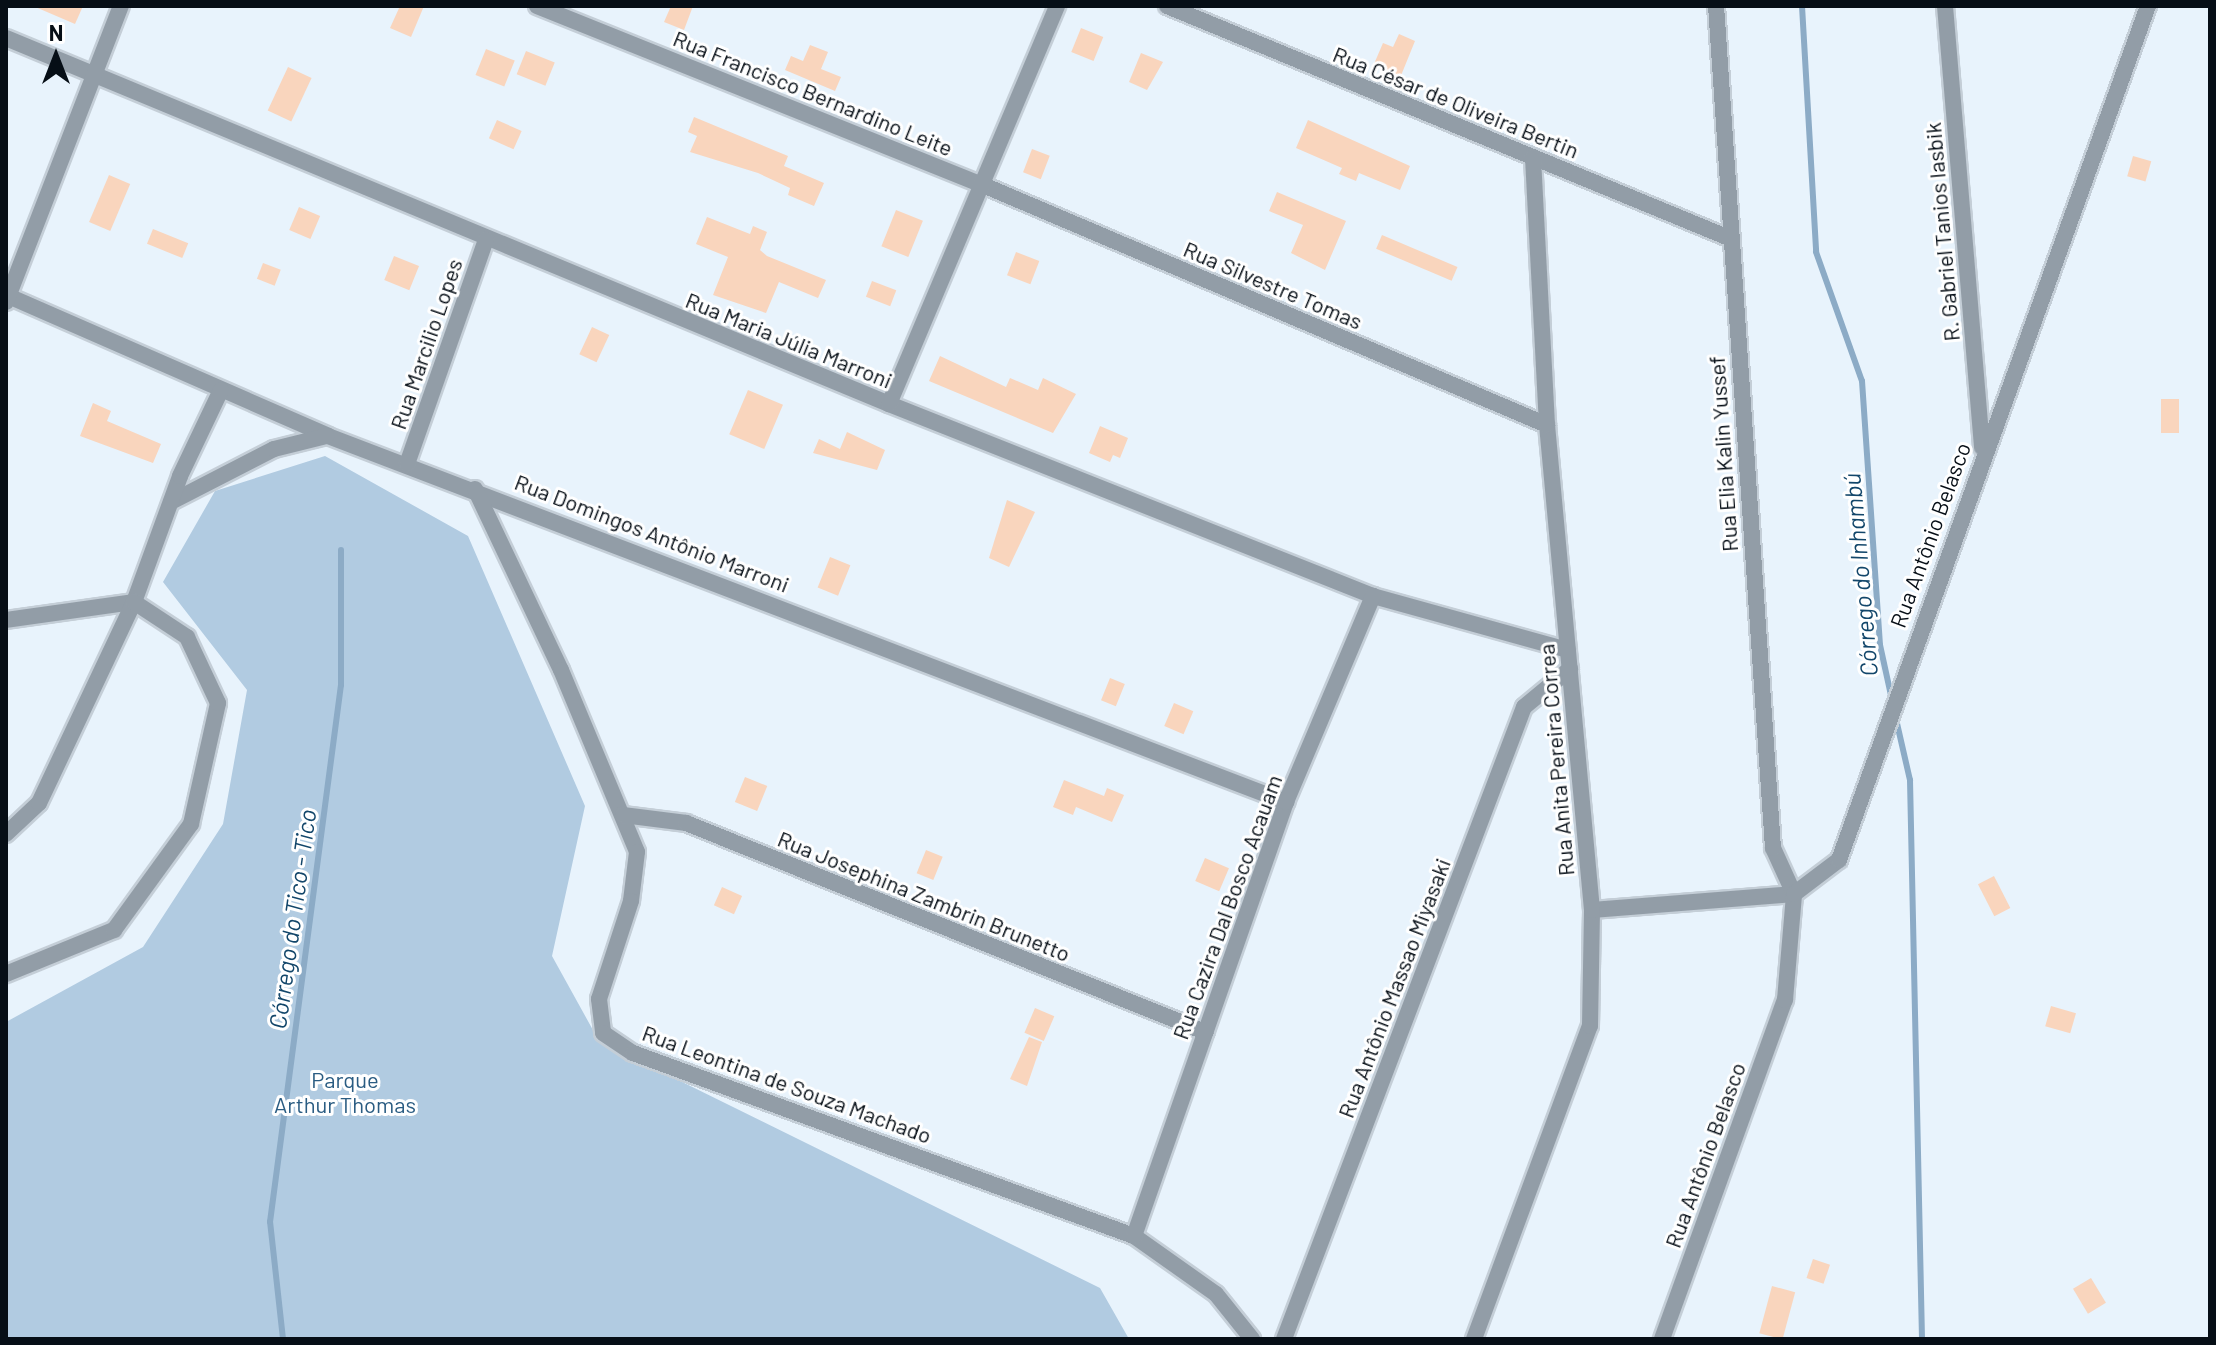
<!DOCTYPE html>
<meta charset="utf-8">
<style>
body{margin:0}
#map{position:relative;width:2216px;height:1345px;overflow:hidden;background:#e8f3fc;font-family:Barlow,sans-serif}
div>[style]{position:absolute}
.green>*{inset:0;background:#b1cbe1}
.stream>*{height:6px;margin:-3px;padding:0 3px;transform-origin:3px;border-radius:3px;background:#8cabc6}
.building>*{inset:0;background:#f9d5bd;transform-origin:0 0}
.roads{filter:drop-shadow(2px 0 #c4ced7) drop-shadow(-2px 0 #c4ced7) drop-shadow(0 2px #c4ced7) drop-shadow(0 -2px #c4ced7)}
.street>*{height:16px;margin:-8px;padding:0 8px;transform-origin:8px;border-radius:8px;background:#929da7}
span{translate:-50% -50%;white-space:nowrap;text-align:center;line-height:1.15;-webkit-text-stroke:6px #fff;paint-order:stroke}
.street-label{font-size:22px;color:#060e16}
.park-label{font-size:22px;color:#2a5c82}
.water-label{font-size:24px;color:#12466a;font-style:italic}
.frame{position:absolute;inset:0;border:8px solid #060e16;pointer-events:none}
.north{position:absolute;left:16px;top:16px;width:80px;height:80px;-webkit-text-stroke:6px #fff;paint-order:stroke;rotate:0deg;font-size:22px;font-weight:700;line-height:32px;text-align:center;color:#060e16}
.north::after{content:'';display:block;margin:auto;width:28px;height:36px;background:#060e16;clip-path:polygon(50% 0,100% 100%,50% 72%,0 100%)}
</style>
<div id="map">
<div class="green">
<i style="clip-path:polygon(325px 456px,468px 536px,585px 806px,552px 956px,599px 1041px,1100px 1288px,1129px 1339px,6px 1339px,6px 1022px,143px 947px,223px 824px,247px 690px,163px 582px,215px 491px)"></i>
</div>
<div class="stream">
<i style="left:1802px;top:6px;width:246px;rotate:86.7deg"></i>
<i style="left:1816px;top:252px;width:137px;rotate:70.4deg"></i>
<i style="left:1862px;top:381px;width:265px;rotate:86.1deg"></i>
<i style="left:1880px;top:645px;width:56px;rotate:77.7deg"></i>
<i style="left:1896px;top:719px;width:63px;rotate:77.1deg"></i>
<i style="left:1910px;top:780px;width:559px;rotate:88.77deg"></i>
<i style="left:283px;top:1339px;width:118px;rotate:-96.3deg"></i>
<i style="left:270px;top:1222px;width:542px;rotate:-82.47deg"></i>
<i style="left:341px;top:685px;width:135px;rotate:-90deg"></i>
</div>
<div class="building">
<i style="clip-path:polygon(33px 6px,83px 6px,75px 24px)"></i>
<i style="clip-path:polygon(400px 6px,424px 6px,411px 37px,390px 28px)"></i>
<i style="clip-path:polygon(671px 6px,693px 6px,684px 30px,664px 22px)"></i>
<i style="left:1081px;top:28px;width:24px;height:26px;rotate:22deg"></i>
<i style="clip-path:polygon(1399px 34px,1415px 41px,1400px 78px,1374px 64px,1383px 43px,1393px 47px)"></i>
<i style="clip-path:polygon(810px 45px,828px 52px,821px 69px,841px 77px,835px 91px,785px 70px,791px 56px,803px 61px)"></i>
<i style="left:486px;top:49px;width:31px;height:28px;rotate:22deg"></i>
<i style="left:526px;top:51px;width:31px;height:25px;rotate:22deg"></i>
<i style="clip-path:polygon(1141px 53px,1163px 62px,1147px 90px,1129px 82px)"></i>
<i style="left:288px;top:67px;width:26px;height:48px;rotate:25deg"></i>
<i style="clip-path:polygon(694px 117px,788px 156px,784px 166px,824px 183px,814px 206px,788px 195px,790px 188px,758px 173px,690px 152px,697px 136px,688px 132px)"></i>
<i style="left:497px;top:120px;width:27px;height:20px;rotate:24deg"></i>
<i style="clip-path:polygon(1308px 120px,1410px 166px,1400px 190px,1359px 173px,1356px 181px,1339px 174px,1342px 168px,1296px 148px)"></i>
<i style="left:1032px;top:149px;width:19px;height:25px;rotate:21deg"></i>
<i style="left:2133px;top:156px;width:19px;height:21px;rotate:16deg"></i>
<i style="left:109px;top:175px;width:23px;height:51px;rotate:23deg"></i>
<i style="clip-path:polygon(1277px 192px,1346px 221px,1325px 270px,1291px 253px,1303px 225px,1269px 211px)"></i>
<i style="left:299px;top:207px;width:23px;height:25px;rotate:23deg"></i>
<i style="left:896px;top:210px;width:29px;height:39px;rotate:22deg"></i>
<i style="clip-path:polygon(707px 217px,750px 234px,753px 226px,767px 232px,760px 250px,767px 256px,826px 280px,818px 298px,779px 282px,766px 313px,713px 295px,728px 257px,696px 244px)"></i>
<i style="left:153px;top:229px;width:38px;height:16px;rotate:22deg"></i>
<i style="left:1382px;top:235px;width:82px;height:15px;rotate:23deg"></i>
<i style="left:1016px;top:252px;width:25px;height:25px;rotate:21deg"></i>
<i style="left:394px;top:256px;width:27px;height:26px;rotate:22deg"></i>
<i style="left:263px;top:263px;width:19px;height:17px;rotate:21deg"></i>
<i style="left:872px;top:281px;width:26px;height:17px;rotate:21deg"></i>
<i style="left:592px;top:327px;width:19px;height:30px;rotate:25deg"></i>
<i style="clip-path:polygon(940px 356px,1006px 387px,1010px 378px,1038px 390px,1043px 378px,1076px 394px,1053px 433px,929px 381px)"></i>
<i style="left:748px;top:390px;width:38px;height:48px;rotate:23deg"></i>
<i style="left:2161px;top:399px;width:18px;height:34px"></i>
<i style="clip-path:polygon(93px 403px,111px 411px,107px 421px,161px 444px,153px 463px,80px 436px)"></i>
<i style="clip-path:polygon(1100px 426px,1128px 438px,1120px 458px,1113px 455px,1110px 462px,1089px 453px)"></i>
<i style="clip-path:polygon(847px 432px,885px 450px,877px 470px,813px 453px,819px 439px,840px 449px)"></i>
<i style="clip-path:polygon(1007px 500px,1035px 512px,1009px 567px,989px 558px)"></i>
<i style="left:830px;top:557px;width:22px;height:33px;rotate:22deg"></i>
<i style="left:1110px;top:678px;width:16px;height:24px;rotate:22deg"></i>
<i style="left:1174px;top:703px;width:21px;height:25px;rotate:23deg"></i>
<i style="left:745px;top:777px;width:24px;height:27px;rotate:22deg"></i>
<i style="clip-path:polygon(1064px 780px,1104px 796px,1107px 788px,1124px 795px,1112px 822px,1076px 807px,1073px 815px,1053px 807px)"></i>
<i style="left:926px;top:850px;width:18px;height:25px;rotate:22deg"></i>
<i style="left:1205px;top:858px;width:26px;height:25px;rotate:23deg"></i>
<i style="left:1994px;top:876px;width:36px;height:18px;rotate:63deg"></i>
<i style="left:722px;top:887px;width:22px;height:20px;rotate:24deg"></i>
<i style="left:2051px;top:1006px;width:26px;height:21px;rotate:16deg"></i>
<i style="left:1035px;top:1008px;width:21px;height:27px;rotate:23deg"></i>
<i style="clip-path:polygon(1029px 1037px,1042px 1042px,1027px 1086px,1010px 1079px)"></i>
<i style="left:1813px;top:1259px;width:18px;height:20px;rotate:19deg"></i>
<i style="left:2091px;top:1278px;width:29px;height:21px;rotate:59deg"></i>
<i style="left:1772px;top:1286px;width:24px;height:49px;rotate:15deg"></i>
</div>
<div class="roads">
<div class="street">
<i style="left:537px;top:6px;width:481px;rotate:21.9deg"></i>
<i style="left:983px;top:185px;width:613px;rotate:23.05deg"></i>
<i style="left:1167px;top:6px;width:608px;rotate:22.43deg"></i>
<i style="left:1945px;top:6px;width:443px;rotate:85.2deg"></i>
<i style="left:6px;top:38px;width:956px;rotate:22.51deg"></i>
<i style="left:889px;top:404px;width:521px;rotate:21.64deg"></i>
<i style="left:1373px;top:596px;width:202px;rotate:15.5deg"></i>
<i style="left:6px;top:295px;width:352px;rotate:23.6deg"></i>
<i style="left:328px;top:436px;width:1026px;rotate:20.91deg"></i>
<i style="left:6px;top:302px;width:318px;rotate:-68.8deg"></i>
<i style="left:889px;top:404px;width:432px;rotate:-67.1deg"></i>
<i style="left:407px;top:464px;width:238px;rotate:-70.6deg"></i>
<i style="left:475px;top:489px;width:200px;rotate:64.6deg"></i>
<i style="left:561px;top:670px;width:197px;rotate:67.3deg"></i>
<i style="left:637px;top:852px;width:49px;rotate:97deg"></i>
<i style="left:631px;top:901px;width:103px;rotate:108.1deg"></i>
<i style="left:599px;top:999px;width:34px;rotate:83deg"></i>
<i style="left:603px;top:1033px;width:36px;rotate:34deg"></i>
<i style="left:633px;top:1053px;width:533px;rotate:20.07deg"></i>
<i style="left:1134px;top:1236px;width:100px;rotate:35.3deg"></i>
<i style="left:1216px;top:1294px;width:58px;rotate:51.3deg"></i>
<i style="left:171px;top:502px;width:116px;rotate:-27.2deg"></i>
<i style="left:274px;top:449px;width:54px;rotate:-14deg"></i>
<i style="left:6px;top:620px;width:129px;rotate:-8deg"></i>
<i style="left:623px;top:815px;width:64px;rotate:7.2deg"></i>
<i style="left:686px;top:823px;width:560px;rotate:21.93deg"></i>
<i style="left:6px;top:834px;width:45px;rotate:-43.2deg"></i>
<i style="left:39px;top:803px;width:222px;rotate:-64.7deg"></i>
<i style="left:134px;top:602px;width:134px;rotate:-69.9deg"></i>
<i style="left:180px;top:476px;width:95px;rotate:-64.5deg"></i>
<i style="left:1592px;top:910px;width:203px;rotate:-4.5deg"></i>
<i style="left:1794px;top:894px;width:51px;rotate:-114.5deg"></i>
<i style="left:1773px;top:848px;width:844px;rotate:-93.87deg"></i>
<i style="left:6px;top:974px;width:117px;rotate:-22.2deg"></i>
<i style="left:114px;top:930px;width:131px;rotate:-54deg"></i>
<i style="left:191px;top:824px;width:124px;rotate:-77.4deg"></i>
<i style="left:218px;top:703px;width:73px;rotate:-115.2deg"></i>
<i style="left:187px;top:637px;width:64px;rotate:-146.6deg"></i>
<i style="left:1134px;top:1236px;width:460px;rotate:-70.7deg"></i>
<i style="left:1286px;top:802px;width:224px;rotate:-67.1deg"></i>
<i style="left:1284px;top:1339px;width:676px;rotate:-69.21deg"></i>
<i style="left:1524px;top:707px;width:60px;rotate:-39.6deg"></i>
<i style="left:1474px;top:1339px;width:334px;rotate:-69.7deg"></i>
<i style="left:1590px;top:1026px;width:116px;rotate:-89deg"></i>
<i style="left:1592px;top:910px;width:487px;rotate:-95.3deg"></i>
<i style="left:1547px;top:425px;width:268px;rotate:-93deg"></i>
<i style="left:1662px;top:1339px;width:361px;rotate:-70.1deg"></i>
<i style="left:1785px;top:1000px;width:106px;rotate:-85.1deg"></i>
<i style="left:1794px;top:894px;width:56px;rotate:-37.1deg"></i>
<i style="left:1839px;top:860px;width:908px;rotate:-70.11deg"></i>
</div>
</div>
<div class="street-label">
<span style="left:813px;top:93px;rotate:22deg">Rua Francisco Bernardino Leite</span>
<span style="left:1456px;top:102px;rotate:22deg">Rua César de Oliveira Bertin</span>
<span style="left:1942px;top:232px;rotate:-95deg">R. Gabriel Tanios Iasbik</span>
<span style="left:1273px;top:285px;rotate:23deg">Rua Silvestre Tomas</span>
<span style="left:789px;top:340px;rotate:22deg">Rua Maria Júlia Marroni</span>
<span style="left:426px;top:344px;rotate:-71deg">Rua Marcilio Lopes</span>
<span style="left:1723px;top:454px;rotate:-94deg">Rua Elia Kalin Yussef</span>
<span style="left:652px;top:533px;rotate:21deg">Rua Domingos Antônio Marroni</span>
<span style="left:1930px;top:535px;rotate:-70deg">Rua Antônio Belasco</span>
<span style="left:1556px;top:760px;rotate:-95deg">Rua Anita Pereira Correa</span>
<span style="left:924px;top:896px;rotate:22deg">Rua Josephina Zambrin Brunetto</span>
<span style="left:1227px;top:907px;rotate:-70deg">Rua Cazira Dal Bosco Acauam</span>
<span style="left:1394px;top:988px;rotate:-69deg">Rua Antônio Massao Miyasaki</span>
<span style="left:787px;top:1084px;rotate:20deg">Rua Leontina de Souza Machado</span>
<span style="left:1705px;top:1155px;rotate:-70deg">Rua Antônio Belasco</span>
</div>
<div class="park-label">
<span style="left:345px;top:1092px">Parque<br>Arthur Thomas</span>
</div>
<div class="water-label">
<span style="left:1860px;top:575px;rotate:-95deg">Córrego do Inhambú</span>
<span style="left:292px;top:919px;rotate:-82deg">Córrego do Tico - Tico</span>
</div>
<div class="frame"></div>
<div class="north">N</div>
</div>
